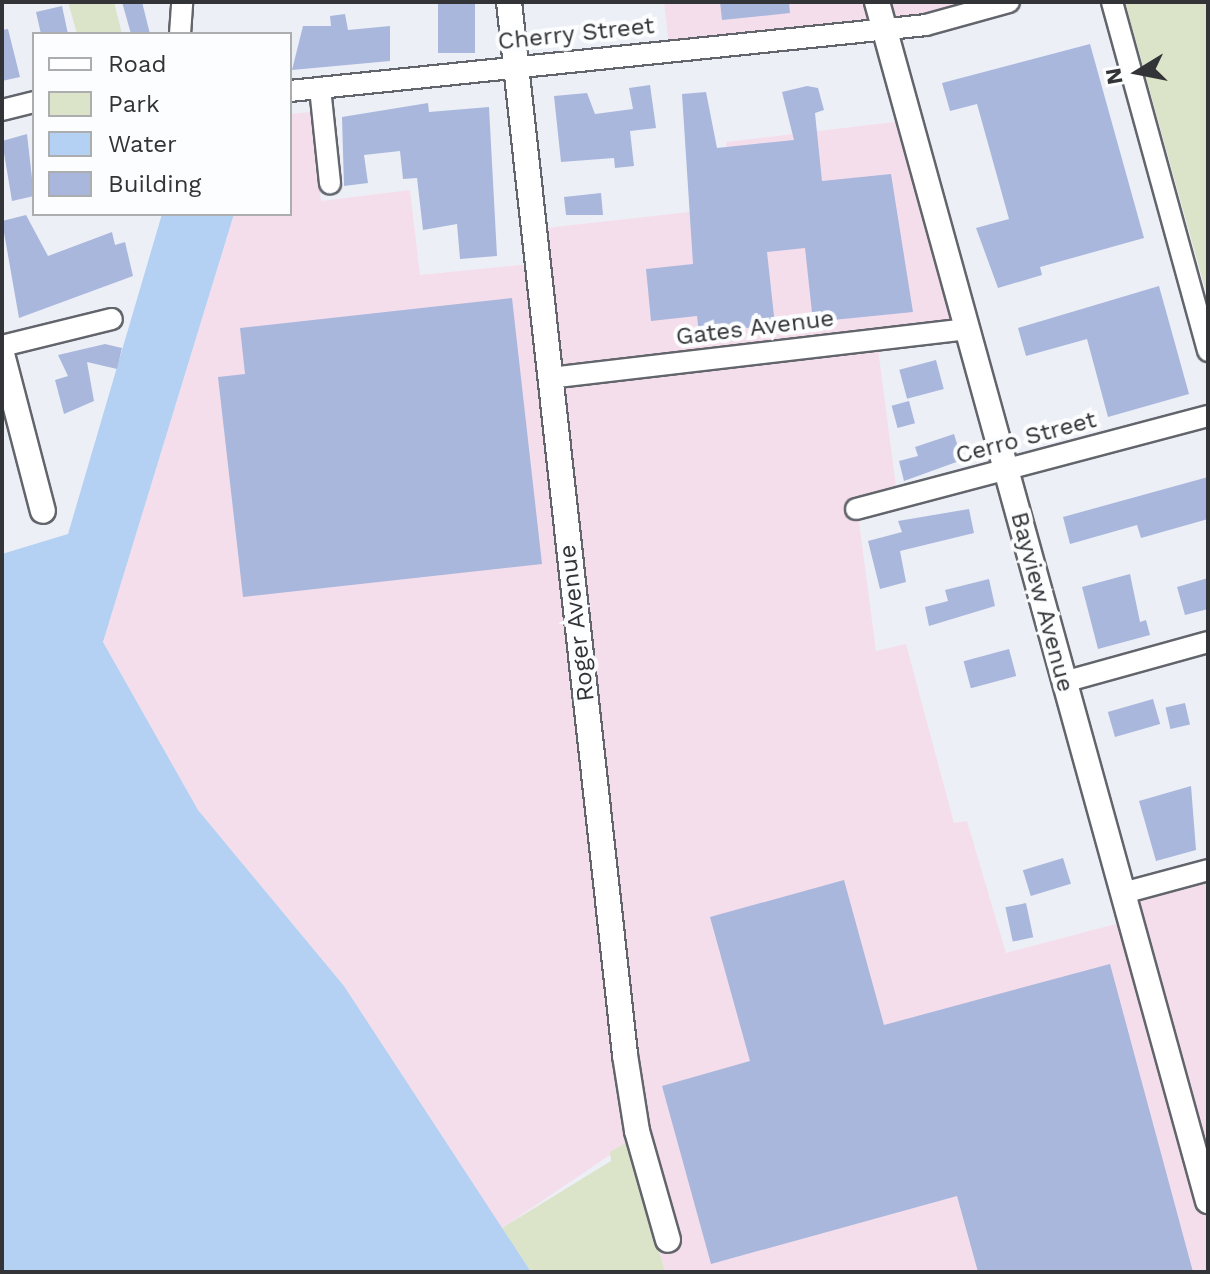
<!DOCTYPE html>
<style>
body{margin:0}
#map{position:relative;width:1210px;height:1274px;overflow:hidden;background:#edeff7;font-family:"Work Sans",sans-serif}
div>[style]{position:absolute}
.industrial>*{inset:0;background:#f5deeb}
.green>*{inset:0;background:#dbe4c8}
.water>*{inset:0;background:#b4d0f2}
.building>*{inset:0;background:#a9b7dd;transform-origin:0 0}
.roads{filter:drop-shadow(2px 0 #62656b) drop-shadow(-2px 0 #62656b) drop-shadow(0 2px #62656b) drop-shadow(0 -2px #62656b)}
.minor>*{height:20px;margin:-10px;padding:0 10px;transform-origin:10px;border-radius:10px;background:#fff}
.tertiary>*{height:24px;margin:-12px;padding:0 12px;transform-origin:12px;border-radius:12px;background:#fff}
span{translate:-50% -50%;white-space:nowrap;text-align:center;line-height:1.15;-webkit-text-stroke:8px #fcfdfe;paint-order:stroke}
.street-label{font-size:24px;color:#333437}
.frame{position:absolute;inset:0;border:4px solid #333437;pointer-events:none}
.legend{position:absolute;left:32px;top:32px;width:260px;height:184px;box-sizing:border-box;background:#fcfdfe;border:2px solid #acadae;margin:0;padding:10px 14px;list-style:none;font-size:24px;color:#333437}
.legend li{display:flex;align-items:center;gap:16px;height:40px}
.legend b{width:40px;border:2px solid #acadae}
.north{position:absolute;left:1098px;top:32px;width:80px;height:80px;-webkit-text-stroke:6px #fcfdfe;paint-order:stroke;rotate:260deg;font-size:22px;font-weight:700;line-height:32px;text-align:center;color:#333437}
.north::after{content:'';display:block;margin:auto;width:28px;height:36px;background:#333437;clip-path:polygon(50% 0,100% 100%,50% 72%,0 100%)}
</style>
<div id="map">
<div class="industrial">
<i style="clip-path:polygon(664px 2px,1000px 2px,925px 22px,669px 47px)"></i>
<i style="clip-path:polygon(310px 112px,321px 201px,410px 190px,420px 275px,540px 263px,537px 229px,734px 207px,726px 142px,911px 120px,970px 331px,877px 341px,898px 502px,858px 514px,876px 651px,906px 644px,954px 823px,967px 821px,1006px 953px,1131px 920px,1126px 897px,1208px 874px,1208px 1272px,665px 1272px,629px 1142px,502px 1228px,344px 986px,198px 810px,103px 642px,234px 214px,290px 214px,290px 114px)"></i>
</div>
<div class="green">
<i style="clip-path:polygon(68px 2px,114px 2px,122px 34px,77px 34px)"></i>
<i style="clip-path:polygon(1125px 2px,1208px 2px,1208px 299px)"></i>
<i style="clip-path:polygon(629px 1141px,665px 1272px,531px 1272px,502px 1228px,611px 1161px,610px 1152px)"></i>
</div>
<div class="water">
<i style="clip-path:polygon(162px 214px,234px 214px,103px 642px,198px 810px,344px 986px,531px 1272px,2px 1272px,2px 554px,68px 534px)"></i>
</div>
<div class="building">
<i style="clip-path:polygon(122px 2px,142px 2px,150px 34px,131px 34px)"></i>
<i style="left:438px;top:2px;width:37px;height:51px"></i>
<i style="clip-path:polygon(720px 2px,789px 2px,790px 13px,722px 20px)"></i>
<i style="clip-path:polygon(62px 6px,68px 34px,41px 34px,36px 12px)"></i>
<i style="clip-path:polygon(345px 14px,348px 30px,390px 26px,390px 61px,292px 70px,303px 26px,331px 26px,330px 16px)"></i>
<i style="clip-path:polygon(8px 29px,20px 77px,2px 81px,2px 30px)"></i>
<i style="clip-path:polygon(1090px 44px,1144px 238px,1040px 267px,1042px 275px,998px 288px,976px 228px,1009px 219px,977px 104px,950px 111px,942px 83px)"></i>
<i style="clip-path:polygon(650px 85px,656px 128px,630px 131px,634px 166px,615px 168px,614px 158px,561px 162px,554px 96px,587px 93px,595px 114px,633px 109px,629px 88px)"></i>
<i style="clip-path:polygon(807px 86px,818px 88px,824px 110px,815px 113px,822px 181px,891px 174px,913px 312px,813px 322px,805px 248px,767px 252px,775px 325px,699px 333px,697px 316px,651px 321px,646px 269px,693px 264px,682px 94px,706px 92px,717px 148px,794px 140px,782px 92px)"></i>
<i style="clip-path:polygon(428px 103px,429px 112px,489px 107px,497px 256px,460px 259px,457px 224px,423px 230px,417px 178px,403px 179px,400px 151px,364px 155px,368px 183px,344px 186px,342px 117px)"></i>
<i style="clip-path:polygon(27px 134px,34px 196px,12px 201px,2px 141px)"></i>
<i style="clip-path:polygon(601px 193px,603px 215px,566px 215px,564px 197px)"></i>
<i style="clip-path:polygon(26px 215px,48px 256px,112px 232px,115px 245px,125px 242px,133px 276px,19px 318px,2px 221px)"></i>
<i style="clip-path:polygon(1159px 286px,1189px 394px,1108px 417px,1087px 339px,1026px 356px,1018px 328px)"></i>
<i style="clip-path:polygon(512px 298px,542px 564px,243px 597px,218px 377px,245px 374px,240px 328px)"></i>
<i style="clip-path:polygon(105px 344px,122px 348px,117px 369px,87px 362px,94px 401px,64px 414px,55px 380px,68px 376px,58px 355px)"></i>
<i style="left:936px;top:360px;width:30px;height:38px;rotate:75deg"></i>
<i style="left:909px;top:401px;width:23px;height:18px;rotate:75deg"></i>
<i style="clip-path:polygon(954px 434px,962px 460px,904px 481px,899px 461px,918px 456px,915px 447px)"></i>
<i style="clip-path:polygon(1208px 477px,1208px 519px,1141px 538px,1137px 525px,1070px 544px,1063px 517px)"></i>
<i style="clip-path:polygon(969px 509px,974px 533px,900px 551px,906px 582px,880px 589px,868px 541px,902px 532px,898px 521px)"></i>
<i style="clip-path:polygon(1130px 574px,1140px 622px,1146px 620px,1150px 635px,1098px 649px,1082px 587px)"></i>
<i style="clip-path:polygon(1208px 578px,1208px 609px,1185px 615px,1177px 587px)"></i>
<i style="clip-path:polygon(989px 579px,995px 606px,929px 626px,925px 607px,948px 601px,945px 590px)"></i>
<i style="left:1009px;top:649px;width:28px;height:47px;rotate:75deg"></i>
<i style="left:1153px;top:699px;width:26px;height:47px;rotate:74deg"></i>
<i style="left:1185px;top:703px;width:22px;height:20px;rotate:77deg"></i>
<i style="clip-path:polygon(1191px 786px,1196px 850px,1156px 861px,1139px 801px)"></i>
<i style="left:1063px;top:858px;width:27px;height:42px;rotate:73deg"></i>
<i style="clip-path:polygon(844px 880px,884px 1025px,1110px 964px,1193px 1272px,978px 1272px,957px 1196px,711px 1264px,662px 1086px,750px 1061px,710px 917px)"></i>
<i style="left:1026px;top:903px;width:35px;height:21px;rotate:78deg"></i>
</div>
<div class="roads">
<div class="minor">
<i style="left:1112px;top:2px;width:362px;rotate:74.6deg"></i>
<i style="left:180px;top:34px;width:32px;rotate:-86deg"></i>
<i style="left:320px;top:88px;width:96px;rotate:84deg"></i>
<i style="left:290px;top:91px;width:639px;rotate:-5.92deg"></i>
<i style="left:926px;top:25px;width:86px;rotate:-15.5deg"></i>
<i style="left:2px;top:110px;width:33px;rotate:-14deg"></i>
<i style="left:2px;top:346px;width:113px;rotate:-13.8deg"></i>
<i style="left:550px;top:378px;width:419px;rotate:-6.7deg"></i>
<i style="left:856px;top:509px;width:364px;rotate:-14.8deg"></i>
<i style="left:1064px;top:682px;width:149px;rotate:-15.5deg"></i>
<i style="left:1123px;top:893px;width:88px;rotate:-15.1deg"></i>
</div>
<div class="tertiary">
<i style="left:509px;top:2px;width:1059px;rotate:83.71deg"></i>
<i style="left:625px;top:1055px;width:77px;rotate:81deg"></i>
<i style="left:637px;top:1131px;width:113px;rotate:74.1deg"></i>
<i style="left:877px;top:2px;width:1244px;rotate:74.57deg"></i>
<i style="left:2px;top:354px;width:162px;rotate:75.4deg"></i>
</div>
</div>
<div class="street-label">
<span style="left:576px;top:34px;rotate:-6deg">Cherry Street</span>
<span style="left:755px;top:328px;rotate:-7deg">Gates Avenue</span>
<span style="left:1026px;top:438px;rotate:-15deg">Cerro Street</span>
<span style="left:1042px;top:602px;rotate:75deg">Bayview Avenue</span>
<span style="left:577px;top:623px;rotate:-97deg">Roger Avenue</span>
</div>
<div class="frame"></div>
<ul class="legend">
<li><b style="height:10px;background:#fff"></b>Road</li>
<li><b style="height:22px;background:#dbe4c8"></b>Park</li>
<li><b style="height:22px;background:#b4d0f2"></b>Water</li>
<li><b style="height:22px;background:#a9b7dd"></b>Building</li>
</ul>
<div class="north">N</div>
</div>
